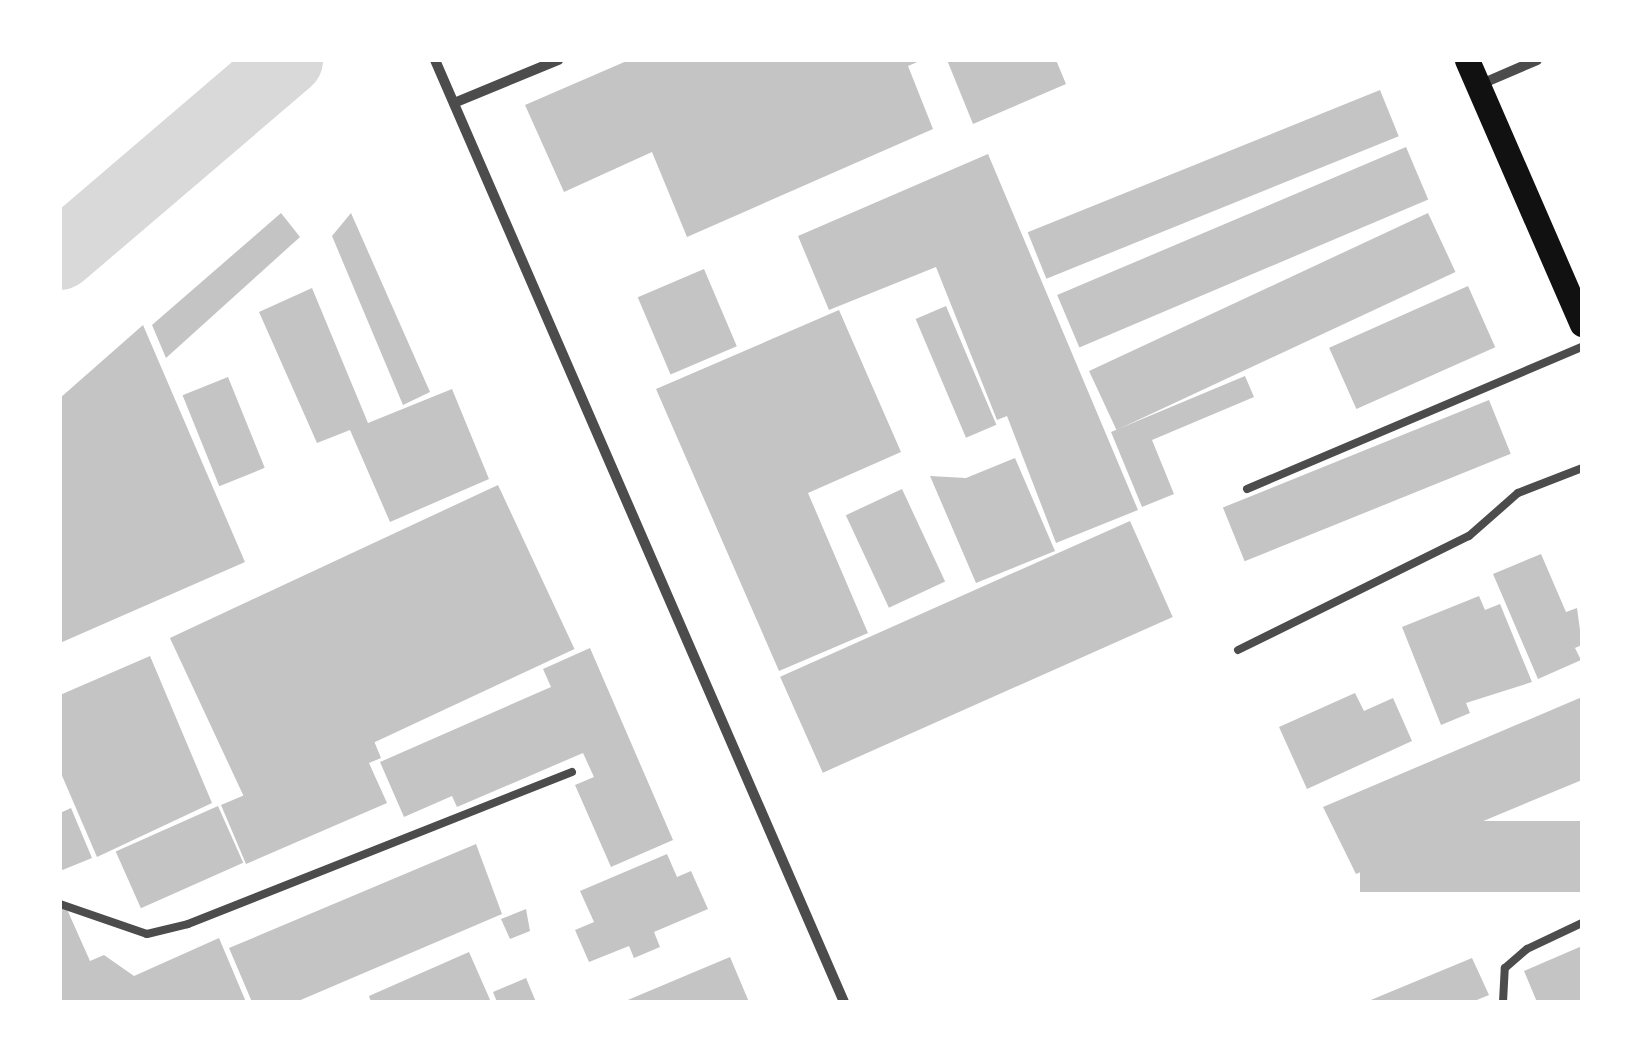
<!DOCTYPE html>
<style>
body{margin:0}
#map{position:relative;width:1642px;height:1062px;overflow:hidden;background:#fff;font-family:Poppins,sans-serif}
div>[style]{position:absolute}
.river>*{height:70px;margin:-35px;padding:0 35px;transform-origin:35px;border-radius:35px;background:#d9d9d9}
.building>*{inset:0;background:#c4c4c4;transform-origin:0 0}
.service>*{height:8px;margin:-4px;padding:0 4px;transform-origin:4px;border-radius:4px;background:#4c4c4c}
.minor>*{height:10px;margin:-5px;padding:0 5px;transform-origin:5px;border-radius:5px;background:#4c4c4c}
.primary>*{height:25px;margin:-12.5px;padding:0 12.5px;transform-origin:12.5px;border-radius:12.5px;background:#111}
span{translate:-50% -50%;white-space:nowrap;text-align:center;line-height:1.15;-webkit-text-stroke:8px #fff;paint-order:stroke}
.frame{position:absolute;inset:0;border:62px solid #fff;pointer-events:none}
</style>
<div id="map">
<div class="river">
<i style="left:60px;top:255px;width:300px;rotate:-40.5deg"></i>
</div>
<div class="building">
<i style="clip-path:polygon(629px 60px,922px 60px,908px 66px,933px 129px,687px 237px,652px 152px,564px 192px,525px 105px)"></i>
<i style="clip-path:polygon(947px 60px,1056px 60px,1066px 84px,973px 124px)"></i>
<i style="left:1380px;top:90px;width:50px;height:380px;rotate:68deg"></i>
<i style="left:1406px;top:147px;width:57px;height:379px;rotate:67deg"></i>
<i style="clip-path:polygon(988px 154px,1138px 510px,1056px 543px,1007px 416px,997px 420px,936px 267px,829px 310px,798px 236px)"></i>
<i style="clip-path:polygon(281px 213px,300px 237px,166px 358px,152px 325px)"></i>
<i style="clip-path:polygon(351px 213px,430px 392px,403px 405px,332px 236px)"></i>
<i style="left:1428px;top:213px;width:65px;height:374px;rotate:65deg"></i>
<i style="left:704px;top:269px;width:84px;height:72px;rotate:67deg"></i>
<i style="left:1468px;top:286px;width:67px;height:152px;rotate:66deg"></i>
<i style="clip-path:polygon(312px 288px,368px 423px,452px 389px,489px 479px,390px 522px,350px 430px,317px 443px,259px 312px)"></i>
<i style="left:946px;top:306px;width:129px;height:33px;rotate:67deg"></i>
<i style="clip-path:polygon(839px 310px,901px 452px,808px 493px,868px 633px,779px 671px,656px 389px)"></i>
<i style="clip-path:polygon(143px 325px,245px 562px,60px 643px,60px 398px)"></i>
<i style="clip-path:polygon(1245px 376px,1254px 397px,1152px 440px,1174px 494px,1142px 507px,1111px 432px)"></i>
<i style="left:228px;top:377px;width:98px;height:49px;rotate:68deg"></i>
<i style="left:1489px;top:400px;width:58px;height:287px;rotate:68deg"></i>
<i style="clip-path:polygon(1015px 458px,1055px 551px,976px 583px,930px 476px,966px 478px)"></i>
<i style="left:498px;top:485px;width:181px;height:362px;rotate:65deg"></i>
<i style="left:902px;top:489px;width:102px;height:62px;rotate:65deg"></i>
<i style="left:1130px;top:521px;width:105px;height:383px;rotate:66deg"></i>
<i style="clip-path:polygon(1541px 554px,1566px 612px,1577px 608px,1582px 645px,1575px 648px,1581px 660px,1538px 679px,1493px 574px)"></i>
<i style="clip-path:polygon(1479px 596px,1485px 610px,1500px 604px,1532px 682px,1466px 703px,1470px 713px,1441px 725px,1402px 627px)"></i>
<i style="clip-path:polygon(590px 648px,673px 840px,611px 867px,575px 785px,594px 777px,583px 753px,457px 807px,452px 796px,404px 817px,380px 762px,551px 687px,543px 669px)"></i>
<i style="clip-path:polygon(150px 656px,212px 803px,97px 857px,60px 771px,60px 695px)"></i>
<i style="clip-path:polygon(1355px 693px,1364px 711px,1393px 698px,1412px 741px,1307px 789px,1279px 727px)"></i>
<i style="clip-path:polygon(1582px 697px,1582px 780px,1356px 874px,1323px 807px)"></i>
<i style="clip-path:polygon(374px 741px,381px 758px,369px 763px,387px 803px,246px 864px,221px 805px)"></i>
<i style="left:218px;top:806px;width:62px;height:112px;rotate:66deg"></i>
<i style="clip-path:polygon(71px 808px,92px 858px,60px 871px,60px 813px)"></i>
<i style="left:1582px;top:821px;width:71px;height:222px;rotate:90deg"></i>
<i style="clip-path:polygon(476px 844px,502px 914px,296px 1002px,252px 1002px,229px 948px)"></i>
<i style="clip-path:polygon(667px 854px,677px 877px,691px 871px,708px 909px,654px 932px,660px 947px,634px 958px,629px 946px,589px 962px,575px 930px,594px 922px,580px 891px)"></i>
<i style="clip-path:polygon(66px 907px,90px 961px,104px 955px,134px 976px,219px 938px,246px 1002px,60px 1002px,60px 910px)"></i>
<i style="clip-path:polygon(526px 909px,530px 931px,510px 939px,501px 919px)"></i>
<i style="clip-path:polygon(1582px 946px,1582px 1002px,1537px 1002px,1524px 971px)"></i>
<i style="clip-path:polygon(469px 952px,491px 1002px,371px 1002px,369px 996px)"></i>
<i style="clip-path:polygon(730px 957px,749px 1002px,623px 1002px)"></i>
<i style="clip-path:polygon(1472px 958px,1489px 995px,1472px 1002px,1366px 1002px)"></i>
<i style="clip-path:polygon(526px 978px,536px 1002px,497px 1002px,493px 992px)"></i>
</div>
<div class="service">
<i style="left:1247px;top:489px;width:364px;rotate:-23deg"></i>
<i style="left:1238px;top:650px;width:258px;rotate:-26.3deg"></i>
<i style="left:1469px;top:536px;width:65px;rotate:-41.3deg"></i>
<i style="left:1518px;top:493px;width:69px;rotate:-21.3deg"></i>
<i style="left:60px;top:904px;width:92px;rotate:19deg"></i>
<i style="left:147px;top:934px;width:42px;rotate:-13.7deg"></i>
<i style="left:188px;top:924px;width:413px;rotate:-21.6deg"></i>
<i style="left:1503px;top:1002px;width:34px;rotate:-87deg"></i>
<i style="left:1505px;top:968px;width:29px;rotate:-41deg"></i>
<i style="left:1527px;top:949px;width:61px;rotate:-25.3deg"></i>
</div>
<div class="minor">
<i style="left:435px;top:60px;width:1027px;rotate:66.53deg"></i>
<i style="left:1479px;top:85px;width:63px;rotate:-23.3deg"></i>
<i style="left:454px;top:103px;width:113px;rotate:-22.5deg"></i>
</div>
<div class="primary">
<i style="left:1467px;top:60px;width:288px;rotate:66.5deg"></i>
</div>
<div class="frame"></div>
</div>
